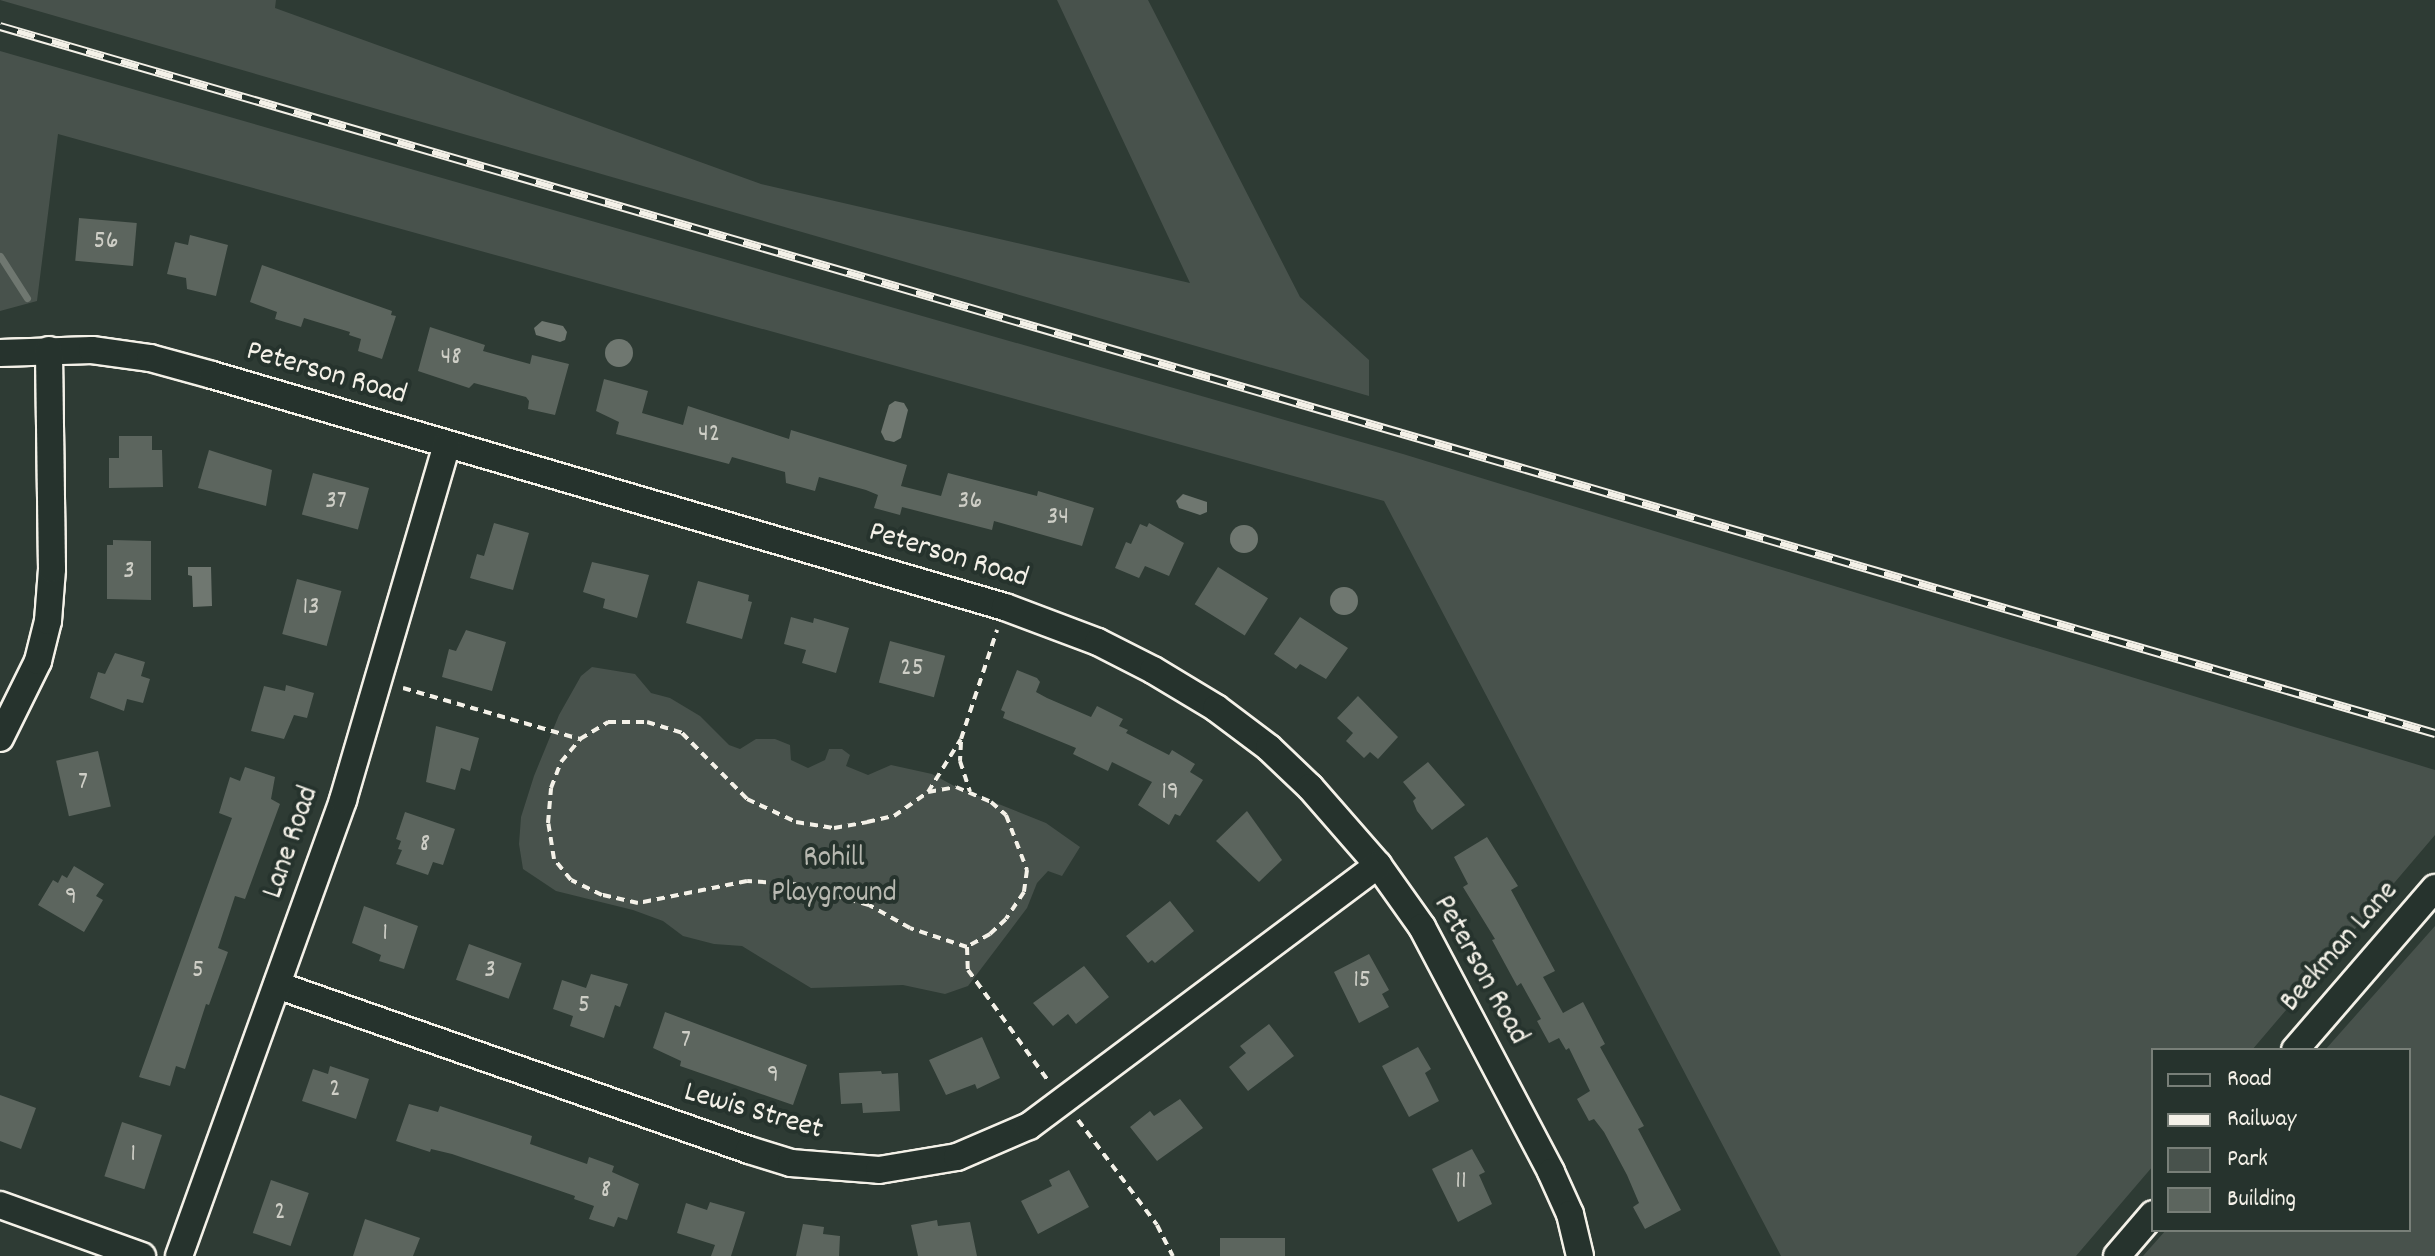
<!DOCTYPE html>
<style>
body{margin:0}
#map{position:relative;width:2435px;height:1256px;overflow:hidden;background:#2e3b34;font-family:Dekko,sans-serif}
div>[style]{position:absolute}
.green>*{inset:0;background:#48524c}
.water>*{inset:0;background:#6f7770}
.round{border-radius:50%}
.stream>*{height:7px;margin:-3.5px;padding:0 3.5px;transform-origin:3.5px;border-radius:3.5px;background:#6f7770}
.building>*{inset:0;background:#5c655e;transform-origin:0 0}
.path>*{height:4px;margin-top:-2px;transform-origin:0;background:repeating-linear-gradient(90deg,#f4f1e8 0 8px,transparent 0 14px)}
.roads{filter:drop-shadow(2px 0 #f4f1e8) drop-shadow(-2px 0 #f4f1e8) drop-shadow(0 2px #f4f1e8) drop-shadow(0 -2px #f4f1e8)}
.minor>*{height:26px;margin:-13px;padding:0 13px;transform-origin:13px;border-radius:13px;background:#26332d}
.rail>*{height:9px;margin-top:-4.5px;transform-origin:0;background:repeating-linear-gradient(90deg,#26332d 0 18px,#f4f1e8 0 36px);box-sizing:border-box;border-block:2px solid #f4f1e8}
span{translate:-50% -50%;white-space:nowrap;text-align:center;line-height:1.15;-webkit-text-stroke:8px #26332d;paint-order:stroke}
.number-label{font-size:26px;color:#cecec6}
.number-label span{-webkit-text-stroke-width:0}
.street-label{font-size:30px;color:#f4f1e8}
.park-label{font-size:30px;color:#b8b9b1}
.legend{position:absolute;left:2151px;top:1048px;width:260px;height:184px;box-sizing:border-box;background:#26332d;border:2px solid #787f78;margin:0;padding:10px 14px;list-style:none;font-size:24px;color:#f4f1e8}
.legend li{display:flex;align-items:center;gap:16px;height:40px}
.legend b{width:40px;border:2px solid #787f78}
</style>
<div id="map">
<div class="green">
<i style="clip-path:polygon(0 0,276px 0,275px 8px,761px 184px,1190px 283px,1057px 0,1148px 0,1300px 297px,1369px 360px,1369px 396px)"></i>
<i style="clip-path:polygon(0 51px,1403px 454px,2435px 770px,2435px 835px,2252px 1050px,2153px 1050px,2153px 1166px,2076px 1256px,1781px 1256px,1384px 501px,58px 134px,37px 301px,0 311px)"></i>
<i style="clip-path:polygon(592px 667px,635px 674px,651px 693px,670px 698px,700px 716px,729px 745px,740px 749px,756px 739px,775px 739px,790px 745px,791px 760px,808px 768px,825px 760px,829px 749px,842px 749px,850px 755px,846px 766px,868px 775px,891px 765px,932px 774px,956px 787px,1046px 823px,1080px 847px,1062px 876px,1048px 871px,1037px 883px,1027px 908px,968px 986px,945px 994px,903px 985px,811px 988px,742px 946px,714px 944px,683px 936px,663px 921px,633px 910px,556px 891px,523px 869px,519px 844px,521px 817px,534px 776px,559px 715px,581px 676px)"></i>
<i style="clip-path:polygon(2435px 926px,2435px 1256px,2143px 1256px,2166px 1230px,2409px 1230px,2409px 1050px,2325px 1050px)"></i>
</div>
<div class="water">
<i style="clip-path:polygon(542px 321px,563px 326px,567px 332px,565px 340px,560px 342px,536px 335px,534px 328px)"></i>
<i class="round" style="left:605px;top:339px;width:28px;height:28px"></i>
<i style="clip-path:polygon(895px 401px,904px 403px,908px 410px,901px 438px,894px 442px,885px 440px,881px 432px,889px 405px)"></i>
<i style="clip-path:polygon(1183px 494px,1207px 502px,1207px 512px,1200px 515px,1179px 508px,1176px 501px)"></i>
<i class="round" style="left:1230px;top:525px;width:28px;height:28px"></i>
<i style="clip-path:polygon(188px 567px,211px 567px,212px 606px,193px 607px,192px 576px,188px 575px)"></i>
<i class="round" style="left:1330px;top:587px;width:28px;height:28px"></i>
</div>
<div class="stream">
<i style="left:0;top:256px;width:50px;rotate:57.3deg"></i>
</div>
<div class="building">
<i style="left:79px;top:218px;width:58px;height:43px;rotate:5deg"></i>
<i style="clip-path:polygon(190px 235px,228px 245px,216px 296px,187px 289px,186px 278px,167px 274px,175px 242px,188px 245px)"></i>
<i style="clip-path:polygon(262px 265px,392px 311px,391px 315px,396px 316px,382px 359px,358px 351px,361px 339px,349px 335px,350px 332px,304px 318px,301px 327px,275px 319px,277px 312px,250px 302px)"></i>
<i style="clip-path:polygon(430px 327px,485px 345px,483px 351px,530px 364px,532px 355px,569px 364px,555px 415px,528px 409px,529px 401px,526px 397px,474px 383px,469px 388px,418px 371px)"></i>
<i style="clip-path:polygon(604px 379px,648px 391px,642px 413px,683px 425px,688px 406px,789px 439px,791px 430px,907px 465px,901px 486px,941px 496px,948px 473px,1037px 496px,1038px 491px,1094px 508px,1082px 546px,994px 521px,992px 530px,902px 507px,900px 515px,874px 508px,878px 495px,866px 490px,819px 477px,815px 491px,786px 483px,785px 472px,732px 457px,729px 464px,616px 434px,619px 422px,596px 411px)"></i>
<i style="clip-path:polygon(119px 436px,152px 436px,152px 450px,162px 450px,163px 487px,109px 488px,109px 458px,119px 458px)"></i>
<i style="clip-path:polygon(209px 450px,272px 470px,266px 506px,198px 488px)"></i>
<i style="left:313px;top:473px;width:58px;height:43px;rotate:15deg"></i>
<i style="clip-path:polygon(494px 523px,529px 533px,513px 590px,470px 578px,477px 554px,484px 556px)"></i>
<i style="clip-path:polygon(1149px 523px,1184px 543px,1169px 576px,1145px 566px,1139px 578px,1115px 568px,1126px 542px,1131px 544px,1140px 524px,1147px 527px)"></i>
<i style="clip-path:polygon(113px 540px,151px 541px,151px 600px,107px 599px,107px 545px,113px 545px)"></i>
<i style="clip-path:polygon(592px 562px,649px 575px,637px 618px,603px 608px,605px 599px,583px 592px)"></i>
<i style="left:1218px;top:567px;width:59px;height:44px;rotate:32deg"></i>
<i style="left:297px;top:579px;width:46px;height:57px;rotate:15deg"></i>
<i style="clip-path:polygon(698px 581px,749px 595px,748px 601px,752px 602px,742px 639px,686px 623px)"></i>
<i style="clip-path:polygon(791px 617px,813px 623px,814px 618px,849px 628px,836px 673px,802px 663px,806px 650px,784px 644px)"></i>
<i style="clip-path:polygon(1300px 617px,1348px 648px,1326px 679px,1300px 664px,1296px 669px,1274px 654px)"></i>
<i style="clip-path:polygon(466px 630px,506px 642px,492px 691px,442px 677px,449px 649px,456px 651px)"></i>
<i style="left:890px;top:641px;width:57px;height:43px;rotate:15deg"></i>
<i style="clip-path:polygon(115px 653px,145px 662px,141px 676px,150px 679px,143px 703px,127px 699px,124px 711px,90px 698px,98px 672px,105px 674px)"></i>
<i style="clip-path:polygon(1017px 670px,1037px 678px,1040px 682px,1036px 692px,1047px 698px,1091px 717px,1097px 706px,1123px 719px,1119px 726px,1128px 730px,1126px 733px,1169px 755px,1172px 750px,1195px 764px,1190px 772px,1203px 780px,1180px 816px,1175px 814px,1169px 825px,1138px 805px,1152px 782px,1112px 762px,1108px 771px,1073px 754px,1076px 748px,1003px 718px,1005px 712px,1001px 710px)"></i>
<i style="clip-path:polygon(286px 685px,314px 693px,307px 718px,294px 715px,284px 739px,251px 731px,264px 686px,285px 691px)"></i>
<i style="clip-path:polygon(1358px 696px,1398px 737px,1378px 759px,1370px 752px,1364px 758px,1346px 741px,1353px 733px,1337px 718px)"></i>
<i style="clip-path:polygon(436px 726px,479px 738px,470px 771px,461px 768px,455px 790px,426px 782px)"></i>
<i style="left:98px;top:751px;width:57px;height:43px;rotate:77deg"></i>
<i style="clip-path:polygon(1428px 762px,1465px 805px,1432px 830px,1417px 811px,1413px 801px,1416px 798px,1403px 782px)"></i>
<i style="clip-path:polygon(245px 767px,275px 777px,271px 799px,280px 804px,245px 899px,235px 896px,218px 948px,228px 952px,209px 1005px,206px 1004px,185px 1069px,176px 1066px,170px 1086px,139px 1077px,232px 818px,219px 813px,230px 777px,240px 781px)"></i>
<i style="clip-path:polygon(1247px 811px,1282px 860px,1259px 882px,1216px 841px)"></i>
<i style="clip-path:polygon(405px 812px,455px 829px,443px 865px,433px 862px,428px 875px,396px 864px,402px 850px,398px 849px,401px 841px,396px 839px)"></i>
<i style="clip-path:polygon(1487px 837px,1518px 886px,1511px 890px,1555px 971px,1543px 977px,1563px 1013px,1583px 1002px,1605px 1044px,1600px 1047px,1644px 1126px,1638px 1129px,1681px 1210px,1645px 1229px,1633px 1207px,1639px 1203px,1627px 1175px,1604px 1132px,1594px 1119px,1589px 1121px,1577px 1099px,1590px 1091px,1569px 1048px,1566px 1050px,1559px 1038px,1549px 1043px,1537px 1021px,1541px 1019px,1521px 983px,1517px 986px,1492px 940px,1495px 939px,1463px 887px,1468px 884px,1454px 857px)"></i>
<i style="clip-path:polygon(74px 866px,104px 884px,96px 896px,103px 900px,84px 932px,38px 905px,53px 880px,58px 883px,62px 875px,67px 878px)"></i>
<i style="clip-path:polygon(1170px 901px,1194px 931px,1155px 963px,1152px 960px,1148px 963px,1126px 936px)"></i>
<i style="clip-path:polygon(364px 906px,418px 926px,404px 969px,379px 961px,381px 955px,352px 943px)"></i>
<i style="left:469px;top:944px;width:56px;height:38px;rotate:20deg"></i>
<i style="clip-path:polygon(1369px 954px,1389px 990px,1382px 994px,1389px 1007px,1359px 1023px,1334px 972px)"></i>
<i style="clip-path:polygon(1084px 966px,1109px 997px,1076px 1024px,1068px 1014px,1053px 1026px,1033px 1003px)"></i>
<i style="clip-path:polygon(591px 974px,628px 984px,620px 1007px,615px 1005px,604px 1038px,570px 1026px,573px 1016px,553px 1009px,562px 980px,586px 988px)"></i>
<i style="clip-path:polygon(665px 1012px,807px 1065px,793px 1105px,680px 1066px,681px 1061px,653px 1048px)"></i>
<i style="clip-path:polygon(1269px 1024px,1294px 1056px,1248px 1091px,1229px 1067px,1246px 1053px,1240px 1046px)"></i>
<i style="clip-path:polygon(982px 1037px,1000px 1078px,977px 1089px,975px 1084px,946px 1095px,929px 1060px)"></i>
<i style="clip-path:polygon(1418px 1047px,1431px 1069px,1425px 1073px,1439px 1101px,1409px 1117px,1382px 1066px)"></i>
<i style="clip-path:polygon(330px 1066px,369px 1079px,356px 1119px,302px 1101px,313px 1069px,328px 1074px)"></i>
<i style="clip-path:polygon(881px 1071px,882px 1074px,898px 1073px,900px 1111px,863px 1113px,862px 1103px,841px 1104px,839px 1073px)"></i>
<i style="clip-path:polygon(0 1095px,36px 1108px,21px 1149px,0 1141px)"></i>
<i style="clip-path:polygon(1180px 1099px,1203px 1128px,1157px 1161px,1130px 1127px,1150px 1111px,1154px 1116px)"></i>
<i style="clip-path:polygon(409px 1104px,438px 1112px,440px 1106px,532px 1136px,530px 1144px,587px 1164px,589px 1157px,614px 1166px,612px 1172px,639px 1184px,627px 1220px,618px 1217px,614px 1227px,589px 1219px,594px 1206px,574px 1199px,575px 1196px,452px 1154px,431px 1149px,430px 1152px,396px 1141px)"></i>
<i style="left:122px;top:1122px;width:42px;height:57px;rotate:18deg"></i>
<i style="clip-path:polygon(1472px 1149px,1485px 1172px,1479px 1175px,1492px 1204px,1458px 1222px,1432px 1169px)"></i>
<i style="clip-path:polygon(1069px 1170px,1089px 1207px,1038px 1234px,1021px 1201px,1052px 1186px,1049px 1180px)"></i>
<i style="left:271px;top:1180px;width:40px;height:56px;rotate:19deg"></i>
<i style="clip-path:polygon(710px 1202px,745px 1212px,731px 1256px,711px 1256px,715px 1245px,677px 1233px,686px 1203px,707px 1210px)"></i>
<i style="clip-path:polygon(365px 1219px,420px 1238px,413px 1256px,353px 1256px)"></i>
<i style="clip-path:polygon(937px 1220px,938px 1226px,970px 1222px,977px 1256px,918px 1256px,911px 1225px)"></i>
<i style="clip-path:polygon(803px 1224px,824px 1227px,823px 1234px,840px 1236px,839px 1256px,796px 1256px)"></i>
<i style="left:1220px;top:1238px;width:65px;height:18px"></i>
</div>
<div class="path">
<i style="left:403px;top:688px;width:184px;rotate:16.1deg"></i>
<i style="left:961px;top:742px;width:19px;rotate:93deg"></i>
<i style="left:960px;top:761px;width:32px;rotate:72deg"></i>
<i style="left:928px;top:792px;width:62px;rotate:-58.1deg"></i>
<i style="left:961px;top:739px;width:115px;rotate:-71.7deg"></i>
<i style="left:967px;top:947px;width:60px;rotate:-161.6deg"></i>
<i style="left:910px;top:928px;width:47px;rotate:-150.7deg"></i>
<i style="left:869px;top:905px;width:78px;rotate:-164.4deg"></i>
<i style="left:794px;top:884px;width:47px;rotate:-176.3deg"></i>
<i style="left:747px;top:881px;width:111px;rotate:168.6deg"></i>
<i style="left:638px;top:903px;width:37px;rotate:-167deg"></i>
<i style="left:602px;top:895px;width:34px;rotate:-154deg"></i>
<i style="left:571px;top:880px;width:27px;rotate:-129deg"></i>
<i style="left:554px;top:859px;width:36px;rotate:-99deg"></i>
<i style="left:548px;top:823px;width:35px;rotate:-85deg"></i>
<i style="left:551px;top:788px;width:28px;rotate:-69deg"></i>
<i style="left:561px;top:762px;width:30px;rotate:-50deg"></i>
<i style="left:580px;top:739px;width:33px;rotate:-31deg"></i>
<i style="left:608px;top:722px;width:39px"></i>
<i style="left:647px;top:722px;width:37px;rotate:17deg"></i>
<i style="left:682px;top:733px;width:93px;rotate:45.4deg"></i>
<i style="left:747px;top:799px;width:54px;rotate:25.1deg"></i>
<i style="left:796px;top:822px;width:38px;rotate:9deg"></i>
<i style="left:834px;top:828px;width:34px;rotate:-10deg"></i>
<i style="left:867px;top:822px;width:28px;rotate:-13deg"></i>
<i style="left:894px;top:816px;width:42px;rotate:-35.2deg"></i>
<i style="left:928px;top:792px;width:28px;rotate:-10deg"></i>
<i style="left:956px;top:787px;width:38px;rotate:23deg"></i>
<i style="left:991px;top:802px;width:20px;rotate:41deg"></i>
<i style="left:1006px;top:815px;width:59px;rotate:69.1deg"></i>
<i style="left:1027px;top:870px;width:22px;rotate:98deg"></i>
<i style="left:1024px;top:892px;width:32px;rotate:124deg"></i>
<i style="left:1006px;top:919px;width:22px;rotate:137deg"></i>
<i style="left:990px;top:934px;width:26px;rotate:151deg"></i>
<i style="left:967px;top:947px;width:23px;rotate:88deg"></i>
<i style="left:968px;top:970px;width:138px;rotate:54.1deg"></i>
<i style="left:1078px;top:1120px;width:131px;rotate:53deg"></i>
<i style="left:1157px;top:1225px;width:35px;rotate:63deg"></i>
</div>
<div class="roads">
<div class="minor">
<i style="left:0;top:353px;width:92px;rotate:-1.9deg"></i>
<i style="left:92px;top:350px;width:59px;rotate:7.9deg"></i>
<i style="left:150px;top:358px;width:64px;rotate:15.3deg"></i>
<i style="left:212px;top:375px;width:826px;rotate:16.31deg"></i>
<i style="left:1005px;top:607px;width:99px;rotate:20.6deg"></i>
<i style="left:1098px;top:642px;width:62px;rotate:27deg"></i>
<i style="left:1153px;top:670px;width:74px;rotate:31.1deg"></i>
<i style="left:1216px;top:708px;width:66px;rotate:37deg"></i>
<i style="left:1269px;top:748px;width:57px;rotate:43.6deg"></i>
<i style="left:1310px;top:787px;width:103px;rotate:48.9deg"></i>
<i style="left:1378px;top:865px;width:76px;rotate:54.6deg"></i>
<i style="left:1422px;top:927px;width:277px;rotate:62.2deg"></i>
<i style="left:1551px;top:1172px;width:46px;rotate:65.7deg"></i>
<i style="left:1570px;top:1214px;width:43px;rotate:76.6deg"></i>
<i style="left:0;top:738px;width:86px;rotate:-63.7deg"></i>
<i style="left:38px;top:661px;width:41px;rotate:-76deg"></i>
<i style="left:48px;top:621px;width:52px;rotate:-85.6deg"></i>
<i style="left:52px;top:569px;width:219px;rotate:-90.8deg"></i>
<i style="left:277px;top:985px;width:500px;rotate:19.27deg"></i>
<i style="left:749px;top:1150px;width:44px;rotate:17.2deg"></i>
<i style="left:791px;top:1163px;width:88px;rotate:4.5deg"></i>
<i style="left:879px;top:1170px;width:79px;rotate:-9.5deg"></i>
<i style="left:957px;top:1157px;width:78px;rotate:-23.3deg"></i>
<i style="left:1029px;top:1126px;width:436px;rotate:-36.8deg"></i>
<i style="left:2295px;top:1050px;width:214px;rotate:-49.2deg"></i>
<i style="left:0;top:1205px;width:151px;rotate:19.8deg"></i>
<i style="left:179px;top:1256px;width:485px;rotate:-70.2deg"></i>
<i style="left:343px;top:800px;width:370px;rotate:-73.7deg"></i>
<i style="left:2117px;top:1256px;width:55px;rotate:-49.4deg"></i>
</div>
</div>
<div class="rail">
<i style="left:0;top:26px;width:2536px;rotate:16.19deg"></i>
</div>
<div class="number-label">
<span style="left:106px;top:242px">56</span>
<span style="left:451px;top:358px">48</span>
<span style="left:709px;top:435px">42</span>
<span style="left:336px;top:502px">37</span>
<span style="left:970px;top:502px">36</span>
<span style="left:1058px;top:518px">34</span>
<span style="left:129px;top:572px">3</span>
<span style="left:311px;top:608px">13</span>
<span style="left:912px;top:669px">25</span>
<span style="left:83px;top:783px">7</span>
<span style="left:1170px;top:793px">19</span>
<span style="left:425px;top:845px">8</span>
<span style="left:71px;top:898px">9</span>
<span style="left:385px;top:934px">1</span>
<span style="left:198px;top:971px">5</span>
<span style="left:490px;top:971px">3</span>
<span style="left:1362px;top:981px">15</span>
<span style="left:584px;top:1006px">5</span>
<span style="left:686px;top:1041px">7</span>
<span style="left:773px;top:1076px">9</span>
<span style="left:335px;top:1090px">2</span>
<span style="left:133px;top:1155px">1</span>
<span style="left:1461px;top:1182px">11</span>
<span style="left:606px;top:1191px">8</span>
<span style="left:280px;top:1213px">2</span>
</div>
<div class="street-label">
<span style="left:326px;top:375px;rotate:16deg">Peterson Road</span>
<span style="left:948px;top:557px;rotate:17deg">Peterson Road</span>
<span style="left:293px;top:843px;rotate:-71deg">Lane Road</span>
<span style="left:2341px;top:948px;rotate:-49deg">Beekman Lane</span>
<span style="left:1479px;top:971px;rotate:61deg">Peterson Road</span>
<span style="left:753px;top:1113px;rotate:16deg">Lewis Street</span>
</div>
<div class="park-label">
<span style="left:834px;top:877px">Rohill<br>Playground</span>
</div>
<ul class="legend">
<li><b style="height:10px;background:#26332d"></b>Road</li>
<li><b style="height:10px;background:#f4f1e8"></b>Railway</li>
<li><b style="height:22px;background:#48524c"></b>Park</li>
<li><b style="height:22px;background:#5c655e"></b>Building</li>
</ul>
</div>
